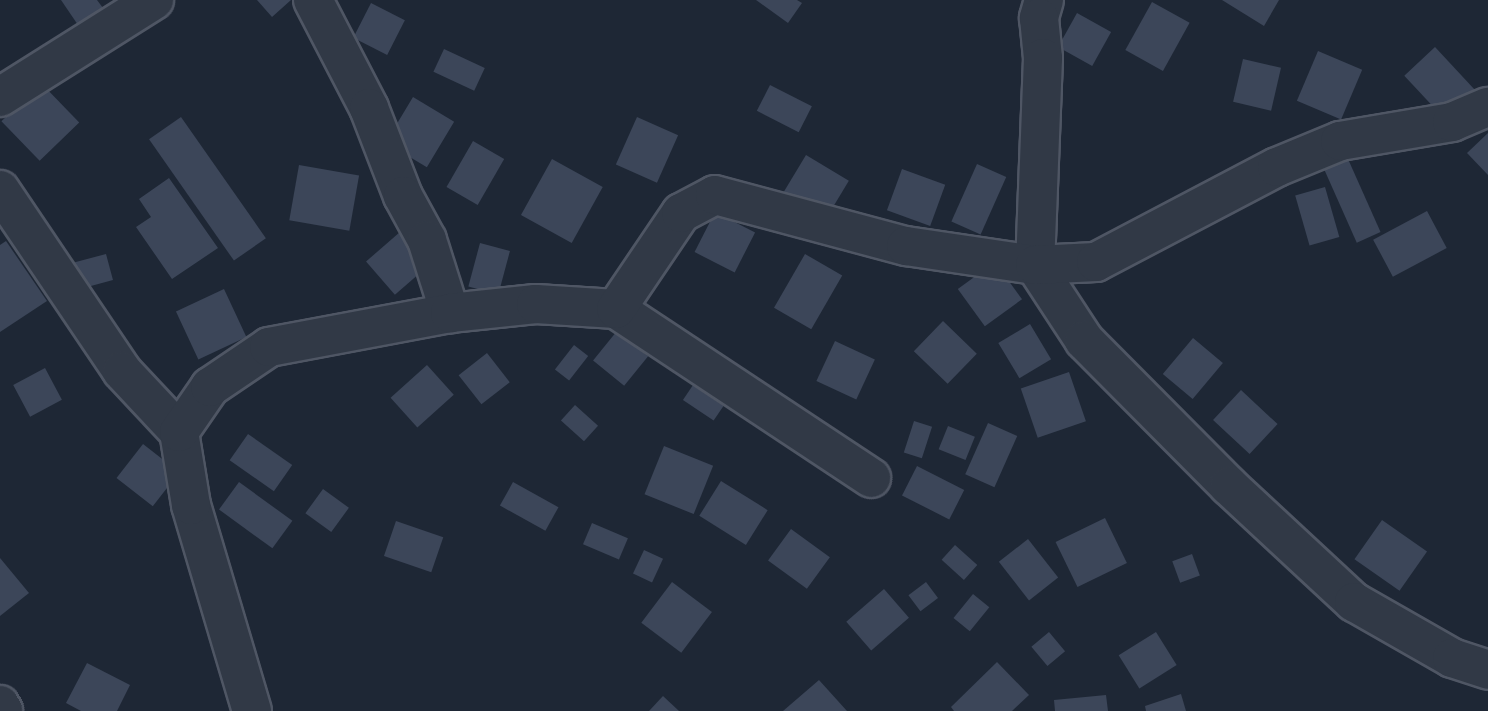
<!DOCTYPE html>
<style>
body{margin:0}
#map{position:relative;width:1488px;height:711px;overflow:hidden;background:#1e2735;font-family:"Exo 2",sans-serif}
div>[style]{position:absolute}
.building>*{inset:0;background:#3c4659;transform-origin:0 0}
.roads{filter:drop-shadow(2px 0 #4f5664) drop-shadow(-2px 0 #4f5664) drop-shadow(0 2px #4f5664) drop-shadow(0 -2px #4f5664)}
.minor>*{height:38px;margin:-19px;padding:0 19px;transform-origin:19px;border-radius:19px;background:#313946}
span{translate:-50% -50%;white-space:nowrap;text-align:center;line-height:1.15;-webkit-text-stroke:6px #171e2a;paint-order:stroke}
</style>
<div id="map">
<div class="building">
<i style="clip-path:polygon(61px 0,97px 0,103px 8px,78px 25px)"></i>
<i style="clip-path:polygon(257px 0,291px 0,272px 17px)"></i>
<i style="clip-path:polygon(756px 0,797px 0,802px 3px,788px 23px)"></i>
<i style="clip-path:polygon(1222px 0,1279px 0,1264px 26px)"></i>
<i style="left:1152px;top:2px;width:43px;height:55px;rotate:29deg"></i>
<i style="left:371px;top:3px;width:38px;height:39px;rotate:27deg"></i>
<i style="left:1077px;top:13px;width:39px;height:39px;rotate:29deg"></i>
<i style="left:1435px;top:47px;width:60px;height:42px;rotate:47deg"></i>
<i style="left:444px;top:49px;width:45px;height:25px;rotate:25deg"></i>
<i style="left:1318px;top:51px;width:48px;height:54px;rotate:23deg"></i>
<i style="left:1243px;top:59px;width:39px;height:44px;rotate:13deg"></i>
<i style="left:41px;top:83px;width:55px;height:55px;rotate:46deg"></i>
<i style="left:770px;top:85px;width:47px;height:29px;rotate:27deg"></i>
<i style="left:413px;top:97px;width:48px;height:53px;rotate:31deg"></i>
<i style="left:181px;top:117px;width:148px;height:39px;rotate:55deg"></i>
<i style="left:637px;top:117px;width:45px;height:52px;rotate:24deg"></i>
<i style="clip-path:polygon(1488px 133px,1488px 175px,1467px 153px)"></i>
<i style="left:473px;top:141px;width:36px;height:53px;rotate:30deg"></i>
<i style="left:806px;top:155px;width:50px;height:43px;rotate:31deg"></i>
<i style="left:552px;top:159px;width:58px;height:64px;rotate:29deg"></i>
<i style="left:1348px;top:159px;width:80px;height:26px;rotate:66deg"></i>
<i style="left:977px;top:164px;width:32px;height:63px;rotate:24deg"></i>
<i style="left:299px;top:165px;width:61px;height:56px;rotate:10deg"></i>
<i style="left:902px;top:169px;width:46px;height:44px;rotate:20deg"></i>
<i style="clip-path:polygon(169px 178px,218px 248px,172px 279px,136px 227px,151px 217px,139px 199px)"></i>
<i style="left:1325px;top:187px;width:52px;height:31px;rotate:74deg"></i>
<i style="left:1427px;top:211px;width:42px;height:61px;rotate:62deg"></i>
<i style="left:715px;top:212px;width:45px;height:45px;rotate:27deg"></i>
<i style="left:400px;top:232px;width:44px;height:45px;rotate:49deg"></i>
<i style="clip-path:polygon(6px 241px,47px 301px,0 332px,0 245px)"></i>
<i style="left:480px;top:243px;width:31px;height:45px;rotate:15deg"></i>
<i style="left:106px;top:254px;width:27px;height:40px;rotate:75deg"></i>
<i style="left:805px;top:254px;width:43px;height:62px;rotate:30deg"></i>
<i style="left:995px;top:262px;width:46px;height:46px;rotate:54deg"></i>
<i style="left:224px;top:289px;width:53px;height:53px;rotate:65deg"></i>
<i style="left:943px;top:321px;width:47px;height:42px;rotate:44deg"></i>
<i style="left:1030px;top:324px;width:41px;height:37px;rotate:59deg"></i>
<i style="left:617px;top:331px;width:40px;height:38px;rotate:39deg"></i>
<i style="left:1193px;top:338px;width:39px;height:47px;rotate:40deg"></i>
<i style="left:835px;top:341px;width:44px;height:44px;rotate:25deg"></i>
<i style="left:574px;top:345px;width:18px;height:31px;rotate:38deg"></i>
<i style="left:487px;top:353px;width:37px;height:36px;rotate:52deg"></i>
<i style="left:427px;top:365px;width:40px;height:49px;rotate:48deg"></i>
<i style="left:45px;top:368px;width:36px;height:36px;rotate:62deg"></i>
<i style="left:1069px;top:372px;width:52px;height:51px;rotate:71deg"></i>
<i style="left:693px;top:385px;width:37px;height:18px;rotate:34deg"></i>
<i style="left:1241px;top:390px;width:50px;height:41px;rotate:43deg"></i>
<i style="left:575px;top:405px;width:31px;height:21px;rotate:42deg"></i>
<i style="left:914px;top:421px;width:19px;height:33px;rotate:18deg"></i>
<i style="left:988px;top:423px;width:32px;height:56px;rotate:24deg"></i>
<i style="left:948px;top:426px;width:29px;height:25px;rotate:22deg"></i>
<i style="left:248px;top:434px;width:54px;height:32px;rotate:35deg"></i>
<i style="left:143px;top:444px;width:46px;height:43px;rotate:38deg"></i>
<i style="left:664px;top:446px;width:53px;height:52px;rotate:22deg"></i>
<i style="left:917px;top:466px;width:53px;height:33px;rotate:27deg"></i>
<i style="left:721px;top:481px;width:55px;height:41px;rotate:32deg"></i>
<i style="left:239px;top:482px;width:66px;height:34px;rotate:36deg"></i>
<i style="left:513px;top:482px;width:52px;height:27px;rotate:29deg"></i>
<i style="left:323px;top:489px;width:32px;height:30px;rotate:36deg"></i>
<i style="left:1105px;top:518px;width:50px;height:55px;rotate:64deg"></i>
<i style="left:1382px;top:520px;width:55px;height:48px;rotate:35deg"></i>
<i style="left:396px;top:521px;width:50px;height:37px;rotate:19deg"></i>
<i style="left:592px;top:523px;width:39px;height:23px;rotate:23deg"></i>
<i style="left:791px;top:529px;width:48px;height:39px;rotate:36deg"></i>
<i style="left:1028px;top:539px;width:49px;height:37px;rotate:52deg"></i>
<i style="left:955px;top:545px;width:30px;height:20px;rotate:42deg"></i>
<i style="left:644px;top:550px;width:21px;height:26px;rotate:25deg"></i>
<i style="left:1192px;top:554px;width:23px;height:21px;rotate:70deg"></i>
<i style="clip-path:polygon(0 558px,29px 593px,0 616px)"></i>
<i style="left:672px;top:582px;width:50px;height:51px;rotate:37deg"></i>
<i style="left:926px;top:582px;width:20px;height:22px;rotate:53deg"></i>
<i style="left:884px;top:589px;width:38px;height:50px;rotate:49deg"></i>
<i style="left:973px;top:594px;width:21px;height:31px;rotate:39deg"></i>
<i style="left:1049px;top:632px;width:25px;height:23px;rotate:50deg"></i>
<i style="left:1156px;top:632px;width:39px;height:44px;rotate:58deg"></i>
<i style="clip-path:polygon(997px 662px,1029px 695px,1012px 711px,954px 711px,951px 707px)"></i>
<i style="clip-path:polygon(87px 663px,130px 685px,117px 711px,81px 711px,66px 703px)"></i>
<i style="clip-path:polygon(819px 680px,847px 711px,783px 711px)"></i>
<i style="clip-path:polygon(1181px 694px,1186px 711px,1146px 711px,1145px 706px)"></i>
<i style="clip-path:polygon(1106px 695px,1108px 711px,1055px 711px,1054px 700px)"></i>
<i style="clip-path:polygon(663px 696px,679px 711px,649px 711px)"></i>
</div>
<div class="roads">
<div class="minor">
<i style="left:313px;top:0;width:122px;rotate:62.6deg"></i>
<i style="left:369px;top:108px;width:94px;rotate:68.9deg"></i>
<i style="left:403px;top:196px;width:50px;rotate:61.4deg"></i>
<i style="left:427px;top:240px;width:77px;rotate:72.5deg"></i>
<i style="left:1044px;top:0;width:19px;rotate:106deg"></i>
<i style="left:1039px;top:18px;width:40px;rotate:84.3deg"></i>
<i style="left:1043px;top:58px;width:207px;rotate:92.2deg"></i>
<i style="left:1035px;top:265px;width:90px;rotate:56.8deg"></i>
<i style="left:1084px;top:340px;width:206px;rotate:45.2deg"></i>
<i style="left:1229px;top:486px;width:171px;rotate:42.9deg"></i>
<i style="left:1354px;top:602px;width:113px;rotate:29.7deg"></i>
<i style="left:1452px;top:658px;width:38px;rotate:18deg"></i>
<i style="left:0;top:97px;width:182px;rotate:-32.2deg"></i>
<i style="left:0;top:190px;width:218px;rotate:56deg"></i>
<i style="left:122px;top:371px;width:83px;rotate:46.9deg"></i>
<i style="left:616px;top:309px;width:306px;rotate:33.5deg"></i>
<i style="left:0;top:705px;width:7px;rotate:63deg"></i>
<i style="left:252px;top:711px;width:215px;rotate:-106.5deg"></i>
<i style="left:191px;top:505px;width:74px;rotate:-99.3deg"></i>
<i style="left:179px;top:432px;width:55px;rotate:-55.4deg"></i>
<i style="left:210px;top:387px;width:71px;rotate:-34.1deg"></i>
<i style="left:269px;top:347px;width:184px;rotate:-10.6deg"></i>
<i style="left:450px;top:313px;width:86px;rotate:-6deg"></i>
<i style="left:536px;top:304px;width:80px;rotate:3.6deg"></i>
<i style="left:616px;top:309px;width:116px;rotate:-55.9deg"></i>
<i style="left:681px;top:213px;width:38px;rotate:-28deg"></i>
<i style="left:715px;top:195px;width:198px;rotate:15deg"></i>
<i style="left:906px;top:246px;width:130px;rotate:8.4deg"></i>
<i style="left:1035px;top:265px;width:61px;rotate:-2.8deg"></i>
<i style="left:1096px;top:262px;width:204px;rotate:-27.7deg"></i>
<i style="left:1277px;top:167px;width:68px;rotate:-22.4deg"></i>
<i style="left:1340px;top:141px;width:114px;rotate:-9.6deg"></i>
<i style="left:1452px;top:122px;width:39px;rotate:-23deg"></i>
</div>
</div>
</div>
